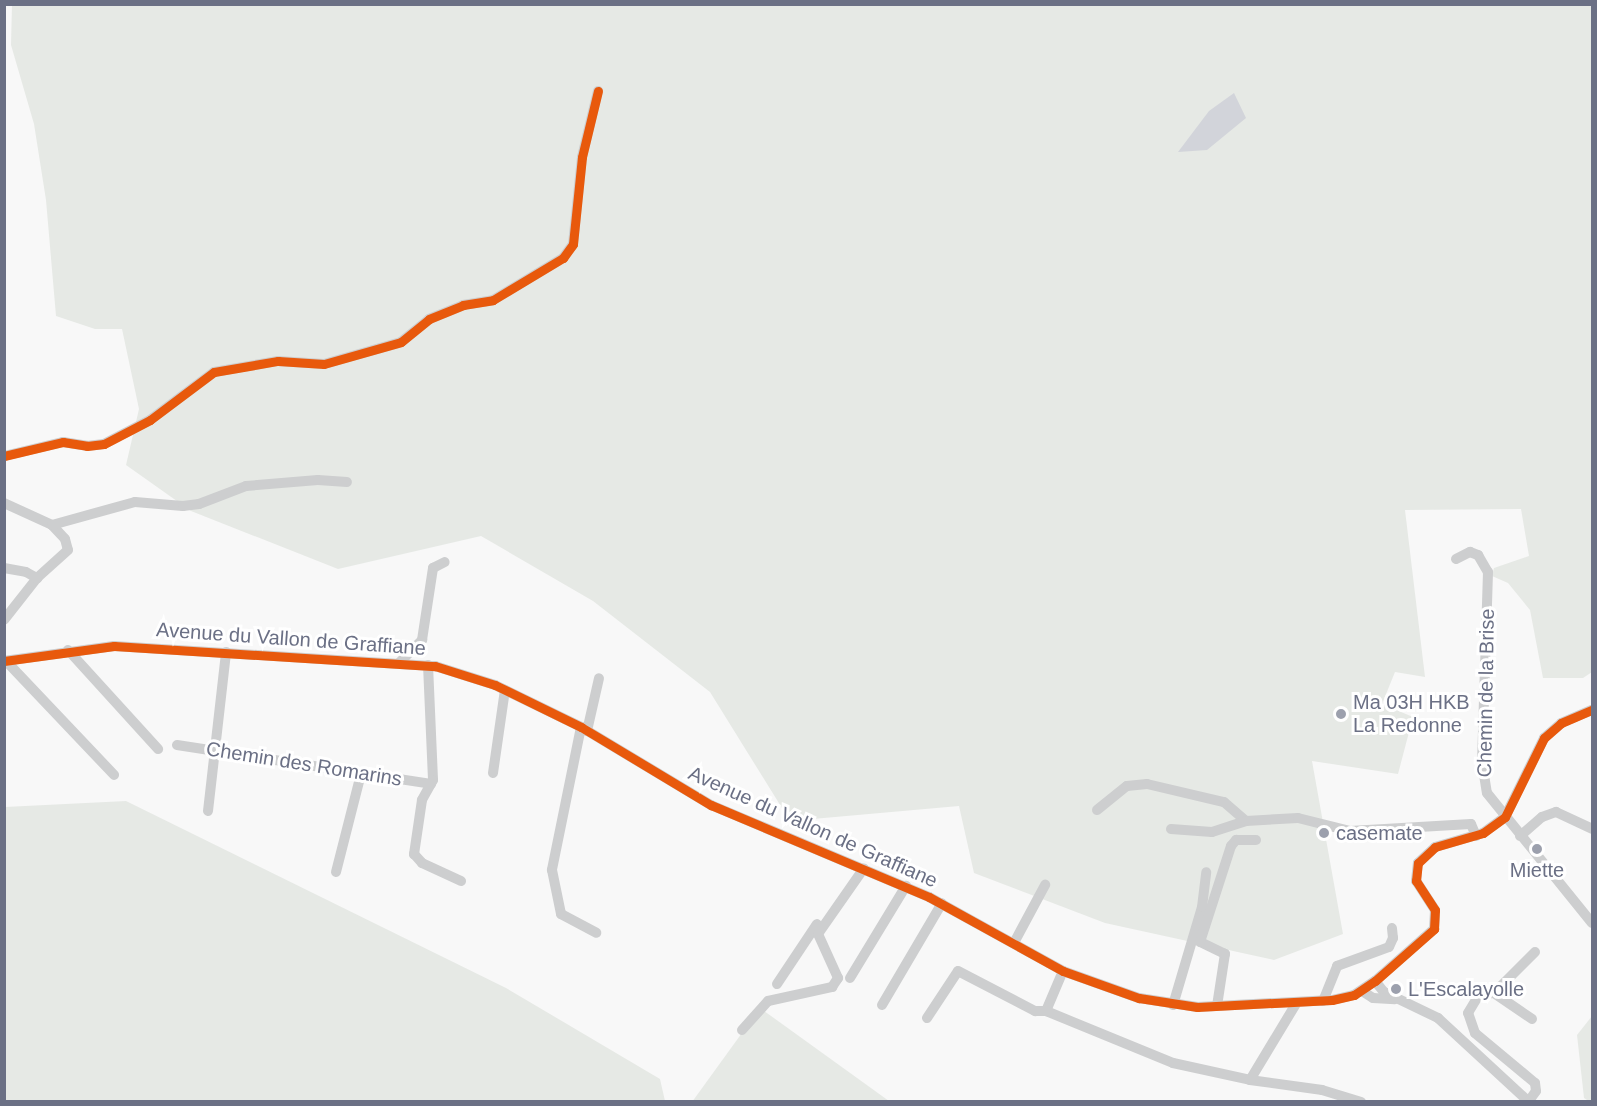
<!DOCTYPE html>
<style>
body{margin:0}
#map{position:relative;width:1597px;height:1106px;overflow:hidden;background:#f8f8f8;font-family:Helvetica,sans-serif}
div>[style]{position:absolute}
.green>*{inset:0;background:#e6e9e5}
.water>*{inset:0;background:#d2d4da}
.minor>*{height:10px;margin:-5px;padding:0 5px;transform-origin:5px;border-radius:5px;background:#cdcecf}
.cycleway>*{height:9px;margin:-4.5px;padding:0 4.5px;transform-origin:4.5px;border-radius:4.5px;background:#e8590c}
.dots>*{width:16px;height:16px;translate:-50% -50%;box-sizing:border-box;border:3px solid #fff;border-radius:50%}
span{translate:-50% -50%;white-space:nowrap;text-align:center;line-height:1.15;-webkit-text-stroke:6px #fff;paint-order:stroke}
.street-label{font-size:20px;color:#6b7085}
.poi-label{font-size:20px;color:#6b7085}
.left{translate:0 -50%;text-align:left}
.frame{position:absolute;inset:0;border:6px solid #6b7085;pointer-events:none}
</style>
<div id="map">
<div class="green">
<i style="clip-path:polygon(12px 4px,1592px 5px,1592px 672px,1583px 678px,1543px 678px,1530px 610px,1508px 583px,1492px 576px,1494px 568px,1529px 556px,1521px 509px,1405px 510px,1425px 677px,1395px 672px,1382px 704px,1413px 717px,1398px 774px,1312px 761px,1343px 934px,1274px 960px,1105px 923px,974px 873px,959px 806px,790px 821px,710px 692px,593px 601px,481px 536px,338px 569px,191px 511px,126px 465px,139px 409px,122px 329px,95px 329px,56px 316px,46px 200px,34px 124px,11px 45px)"></i>
<i style="clip-path:polygon(126px 801px,506px 988px,660px 1079px,665px 1101px,5px 1101px,5px 807px)"></i>
<i style="clip-path:polygon(760px 1008px,889px 1101px,692px 1102px)"></i>
<i style="clip-path:polygon(1592px 1016px,1592px 1101px,1590px 1102px,1584px 1098px,1577px 1035px)"></i>
</div>
<div class="water">
<i style="clip-path:polygon(1234px 93px,1246px 118px,1207px 150px,1178px 152px,1209px 111px)"></i>
</div>
<div class="minor">
<i style="left:4px;top:456px;width:61px;rotate:-13.3deg"></i>
<i style="left:63px;top:442px;width:24px;rotate:9deg"></i>
<i style="left:87px;top:446px;width:17px;rotate:-7deg"></i>
<i style="left:104px;top:444px;width:52px;rotate:-27.6deg"></i>
<i style="left:150px;top:420px;width:80px;rotate:-36.9deg"></i>
<i style="left:214px;top:372px;width:65px;rotate:-9.8deg"></i>
<i style="left:278px;top:361px;width:46px;rotate:3.7deg"></i>
<i style="left:324px;top:364px;width:80px;rotate:-15.9deg"></i>
<i style="left:401px;top:342px;width:36px;rotate:-39deg"></i>
<i style="left:429px;top:319px;width:37px;rotate:-22deg"></i>
<i style="left:463px;top:305px;width:30px;rotate:-9deg"></i>
<i style="left:493px;top:300px;width:82px;rotate:-31deg"></i>
<i style="left:563px;top:258px;width:17px;rotate:-54deg"></i>
<i style="left:573px;top:244px;width:87px;rotate:-84.1deg"></i>
<i style="left:582px;top:157px;width:68px;rotate:-76.4deg"></i>
<i style="left:4px;top:503px;width:53px;rotate:24.6deg"></i>
<i style="left:52px;top:525px;width:19px;rotate:47deg"></i>
<i style="left:65px;top:539px;width:11px;rotate:75deg"></i>
<i style="left:68px;top:550px;width:42px;rotate:137.9deg"></i>
<i style="left:37px;top:578px;width:53px;rotate:128.2deg"></i>
<i style="left:52px;top:525px;width:86px;rotate:-15.5deg"></i>
<i style="left:135px;top:502px;width:48px;rotate:4.8deg"></i>
<i style="left:183px;top:506px;width:16px;rotate:-7deg"></i>
<i style="left:199px;top:504px;width:50px;rotate:-21deg"></i>
<i style="left:246px;top:486px;width:72px;rotate:-4.8deg"></i>
<i style="left:318px;top:480px;width:29px;rotate:4deg"></i>
<i style="left:1456px;top:559px;width:16px;rotate:-27deg"></i>
<i style="left:1470px;top:552px;width:9px;rotate:21deg"></i>
<i style="left:1478px;top:555px;width:20px;rotate:60deg"></i>
<i style="left:1488px;top:572px;width:190px;rotate:91.8deg"></i>
<i style="left:1482px;top:762px;width:31px;rotate:81deg"></i>
<i style="left:1487px;top:793px;width:167px;rotate:51.1deg"></i>
<i style="left:4px;top:568px;width:22px;rotate:10deg"></i>
<i style="left:26px;top:572px;width:13px;rotate:29deg"></i>
<i style="left:68px;top:650px;width:134px;rotate:47.7deg"></i>
<i style="left:4px;top:661px;width:111px;rotate:-7.8deg"></i>
<i style="left:114px;top:646px;width:322px;rotate:3.6deg"></i>
<i style="left:435px;top:666px;width:63px;rotate:17.6deg"></i>
<i style="left:495px;top:685px;width:96px;rotate:26deg"></i>
<i style="left:581px;top:727px;width:152px;rotate:31deg"></i>
<i style="left:711px;top:805px;width:237px;rotate:22.9deg"></i>
<i style="left:929px;top:897px;width:153px;rotate:28.9deg"></i>
<i style="left:1063px;top:971px;width:81px;rotate:19.6deg"></i>
<i style="left:1139px;top:998px;width:59px;rotate:8.8deg"></i>
<i style="left:1197px;top:1007px;width:135px;rotate:-3deg"></i>
<i style="left:1332px;top:1000px;width:23px;rotate:-13deg"></i>
<i style="left:1354px;top:995px;width:25px;rotate:-34deg"></i>
<i style="left:1375px;top:981px;width:79px;rotate:-41.4deg"></i>
<i style="left:1434px;top:929px;width:19px;rotate:-87deg"></i>
<i style="left:1435px;top:910px;width:35px;rotate:-123deg"></i>
<i style="left:1416px;top:881px;width:18px;rotate:-84deg"></i>
<i style="left:1418px;top:863px;width:23px;rotate:-43deg"></i>
<i style="left:1435px;top:847px;width:50px;rotate:-16.3deg"></i>
<i style="left:1483px;top:833px;width:27px;rotate:-36deg"></i>
<i style="left:1505px;top:817px;width:88px;rotate:-63.7deg"></i>
<i style="left:1544px;top:738px;width:23px;rotate:-41deg"></i>
<i style="left:1561px;top:723px;width:34px;rotate:-23deg"></i>
<i style="left:6px;top:661px;width:157px;rotate:46.5deg"></i>
<i style="left:399px;top:663px;width:33px;rotate:-45deg"></i>
<i style="left:422px;top:640px;width:73px;rotate:-81.3deg"></i>
<i style="left:433px;top:568px;width:13px;rotate:-27deg"></i>
<i style="left:428px;top:665px;width:115px;rotate:87.5deg"></i>
<i style="left:433px;top:780px;width:23px;rotate:119deg"></i>
<i style="left:422px;top:800px;width:55px;rotate:98.4deg"></i>
<i style="left:414px;top:854px;width:12px;rotate:48deg"></i>
<i style="left:422px;top:863px;width:43px;rotate:24.8deg"></i>
<i style="left:581px;top:727px;width:146px;rotate:101.5deg"></i>
<i style="left:552px;top:870px;width:45px;rotate:78.4deg"></i>
<i style="left:561px;top:914px;width:40px;rotate:28deg"></i>
<i style="left:587px;top:731px;width:54px;rotate:-77.2deg"></i>
<i style="left:177px;top:745px;width:257px;rotate:8.7deg"></i>
<i style="left:493px;top:773px;width:84px;rotate:-81.8deg"></i>
<i style="left:1097px;top:810px;width:38px;rotate:-39deg"></i>
<i style="left:1127px;top:786px;width:20px;rotate:-6deg"></i>
<i style="left:1147px;top:784px;width:79px;rotate:13.2deg"></i>
<i style="left:1224px;top:802px;width:29px;rotate:41deg"></i>
<i style="left:208px;top:811px;width:160px;rotate:-83.5deg"></i>
<i style="left:1171px;top:829px;width:41px;rotate:4.2deg"></i>
<i style="left:1212px;top:832px;width:36px;rotate:-18deg"></i>
<i style="left:1246px;top:821px;width:52px;rotate:-3.3deg"></i>
<i style="left:1298px;top:818px;width:54px;rotate:14deg"></i>
<i style="left:1350px;top:831px;width:121px;rotate:-3.3deg"></i>
<i style="left:1471px;top:824px;width:13px;rotate:67deg"></i>
<i style="left:1520px;top:836px;width:29px;rotate:-41deg"></i>
<i style="left:1542px;top:817px;width:15px;rotate:-20deg"></i>
<i style="left:1556px;top:812px;width:40px;rotate:25deg"></i>
<i style="left:336px;top:872px;width:101px;rotate:-75.7deg"></i>
<i style="left:1015px;top:941px;width:64px;rotate:-61.8deg"></i>
<i style="left:850px;top:978px;width:108px;rotate:-58.7deg"></i>
<i style="left:1375px;top:981px;width:14px;rotate:51deg"></i>
<i style="left:1384px;top:992px;width:60px;rotate:25.7deg"></i>
<i style="left:1438px;top:1018px;width:124px;rotate:42.7deg"></i>
<i style="left:777px;top:984px;width:72px;rotate:-56.3deg"></i>
<i style="left:1362px;top:991px;width:13px;rotate:32deg"></i>
<i style="left:1373px;top:998px;width:22px;rotate:3deg"></i>
<i style="left:1494px;top:993px;width:58px;rotate:-45deg"></i>
<i style="left:1323px;top:1001px;width:38px;rotate:-68deg"></i>
<i style="left:1337px;top:966px;width:55px;rotate:-20.1deg"></i>
<i style="left:1389px;top:947px;width:10px;rotate:-66deg"></i>
<i style="left:1393px;top:938px;width:10px;rotate:-96deg"></i>
<i style="left:882px;top:1005px;width:118px;rotate:-59.5deg"></i>
<i style="left:1173px;top:1005px;width:102px;rotate:-73.5deg"></i>
<i style="left:1202px;top:907px;width:35px;rotate:-83deg"></i>
<i style="left:1217px;top:1006px;width:53px;rotate:-81.3deg"></i>
<i style="left:1225px;top:954px;width:28px;rotate:-154deg"></i>
<i style="left:1200px;top:942px;width:101px;rotate:-72.1deg"></i>
<i style="left:1231px;top:846px;width:8px;rotate:-50deg"></i>
<i style="left:1236px;top:840px;width:20px"></i>
<i style="left:1046px;top:1011px;width:43px;rotate:-67deg"></i>
<i style="left:927px;top:1018px;width:56px;rotate:-56.6deg"></i>
<i style="left:958px;top:971px;width:87px;rotate:27.5deg"></i>
<i style="left:1035px;top:1011px;width:11px"></i>
<i style="left:1046px;top:1011px;width:137px;rotate:22.3deg"></i>
<i style="left:1173px;top:1063px;width:79px;rotate:12.4deg"></i>
<i style="left:1250px;top:1080px;width:73px;rotate:7.9deg"></i>
<i style="left:1322px;top:1090px;width:41px;rotate:17.1deg"></i>
<i style="left:742px;top:1030px;width:39px;rotate:-48deg"></i>
<i style="left:768px;top:1001px;width:66px;rotate:-12.3deg"></i>
<i style="left:832px;top:987px;width:11px;rotate:-56deg"></i>
<i style="left:838px;top:978px;width:48px;rotate:-114.4deg"></i>
<i style="left:818px;top:934px;width:80px;rotate:-55.1deg"></i>
<i style="left:1250px;top:1080px;width:91px;rotate:-58.9deg"></i>
<i style="left:1529px;top:1101px;width:12px;rotate:-55deg"></i>
<i style="left:1536px;top:1091px;width:8px;rotate:-97deg"></i>
<i style="left:1535px;top:1083px;width:78px;rotate:-140.2deg"></i>
<i style="left:1475px;top:1033px;width:21px;rotate:-109deg"></i>
<i style="left:1468px;top:1013px;width:21px;rotate:-59deg"></i>
<i style="left:1479px;top:995px;width:15px;rotate:-8deg"></i>
<i style="left:1494px;top:993px;width:46px;rotate:34.4deg"></i>
</div>
<div class="cycleway">
<i style="left:4px;top:456px;width:61px;rotate:-13.3deg"></i>
<i style="left:63px;top:442px;width:24px;rotate:9deg"></i>
<i style="left:87px;top:446px;width:17px;rotate:-7deg"></i>
<i style="left:104px;top:444px;width:52px;rotate:-27.6deg"></i>
<i style="left:150px;top:420px;width:80px;rotate:-36.9deg"></i>
<i style="left:214px;top:372px;width:65px;rotate:-9.8deg"></i>
<i style="left:278px;top:361px;width:46px;rotate:3.7deg"></i>
<i style="left:324px;top:364px;width:80px;rotate:-15.9deg"></i>
<i style="left:401px;top:342px;width:36px;rotate:-39deg"></i>
<i style="left:429px;top:319px;width:37px;rotate:-22deg"></i>
<i style="left:463px;top:305px;width:30px;rotate:-9deg"></i>
<i style="left:493px;top:300px;width:82px;rotate:-31deg"></i>
<i style="left:563px;top:258px;width:17px;rotate:-54deg"></i>
<i style="left:573px;top:244px;width:87px;rotate:-84.1deg"></i>
<i style="left:582px;top:157px;width:68px;rotate:-76.4deg"></i>
<i style="left:4px;top:661px;width:111px;rotate:-7.8deg"></i>
<i style="left:114px;top:646px;width:322px;rotate:3.6deg"></i>
<i style="left:435px;top:666px;width:63px;rotate:17.6deg"></i>
<i style="left:495px;top:685px;width:96px;rotate:26deg"></i>
<i style="left:581px;top:727px;width:152px;rotate:31deg"></i>
<i style="left:711px;top:805px;width:237px;rotate:22.9deg"></i>
<i style="left:929px;top:897px;width:153px;rotate:28.9deg"></i>
<i style="left:1063px;top:971px;width:81px;rotate:19.6deg"></i>
<i style="left:1139px;top:998px;width:59px;rotate:8.8deg"></i>
<i style="left:1197px;top:1007px;width:135px;rotate:-3deg"></i>
<i style="left:1332px;top:1000px;width:23px;rotate:-13deg"></i>
<i style="left:1354px;top:995px;width:25px;rotate:-34deg"></i>
<i style="left:1375px;top:981px;width:79px;rotate:-41.4deg"></i>
<i style="left:1434px;top:929px;width:19px;rotate:-87deg"></i>
<i style="left:1435px;top:910px;width:35px;rotate:-123deg"></i>
<i style="left:1416px;top:881px;width:18px;rotate:-84deg"></i>
<i style="left:1418px;top:863px;width:23px;rotate:-43deg"></i>
<i style="left:1435px;top:847px;width:50px;rotate:-16.3deg"></i>
<i style="left:1483px;top:833px;width:27px;rotate:-36deg"></i>
<i style="left:1505px;top:817px;width:88px;rotate:-63.7deg"></i>
<i style="left:1544px;top:738px;width:23px;rotate:-41deg"></i>
<i style="left:1561px;top:723px;width:34px;rotate:-23deg"></i>
</div>
<div class="dots">
<i style="left:1341px;top:714px;background:#9ca0ad"></i>
<i style="left:1324px;top:833px;background:#9ca0ad"></i>
<i style="left:1537px;top:849px;background:#9ca0ad"></i>
<i style="left:1396px;top:989px;background:#9ca0ad"></i>
</div>
<div class="street-label">
<span style="left:291px;top:639px;rotate:4deg">Avenue du Vallon de Graffiane</span>
<span style="left:1486px;top:693px;rotate:-89deg">Chemin de la Brise</span>
<span style="left:304px;top:764px;rotate:9deg">Chemin des Romarins</span>
<span style="left:813px;top:827px;rotate:24deg">Avenue du Vallon de Graffiane</span>
</div>
<div class="poi-label">
<span class="left" style="left:1353px;top:714px">Ma 03H HKB<br>La Redonne</span>
<span class="left" style="left:1336px;top:833px">casemate</span>
<span style="left:1537px;top:870px">Miette</span>
<span class="left" style="left:1408px;top:989px">L'Escalayolle</span>
</div>
<div class="frame"></div>
</div>
